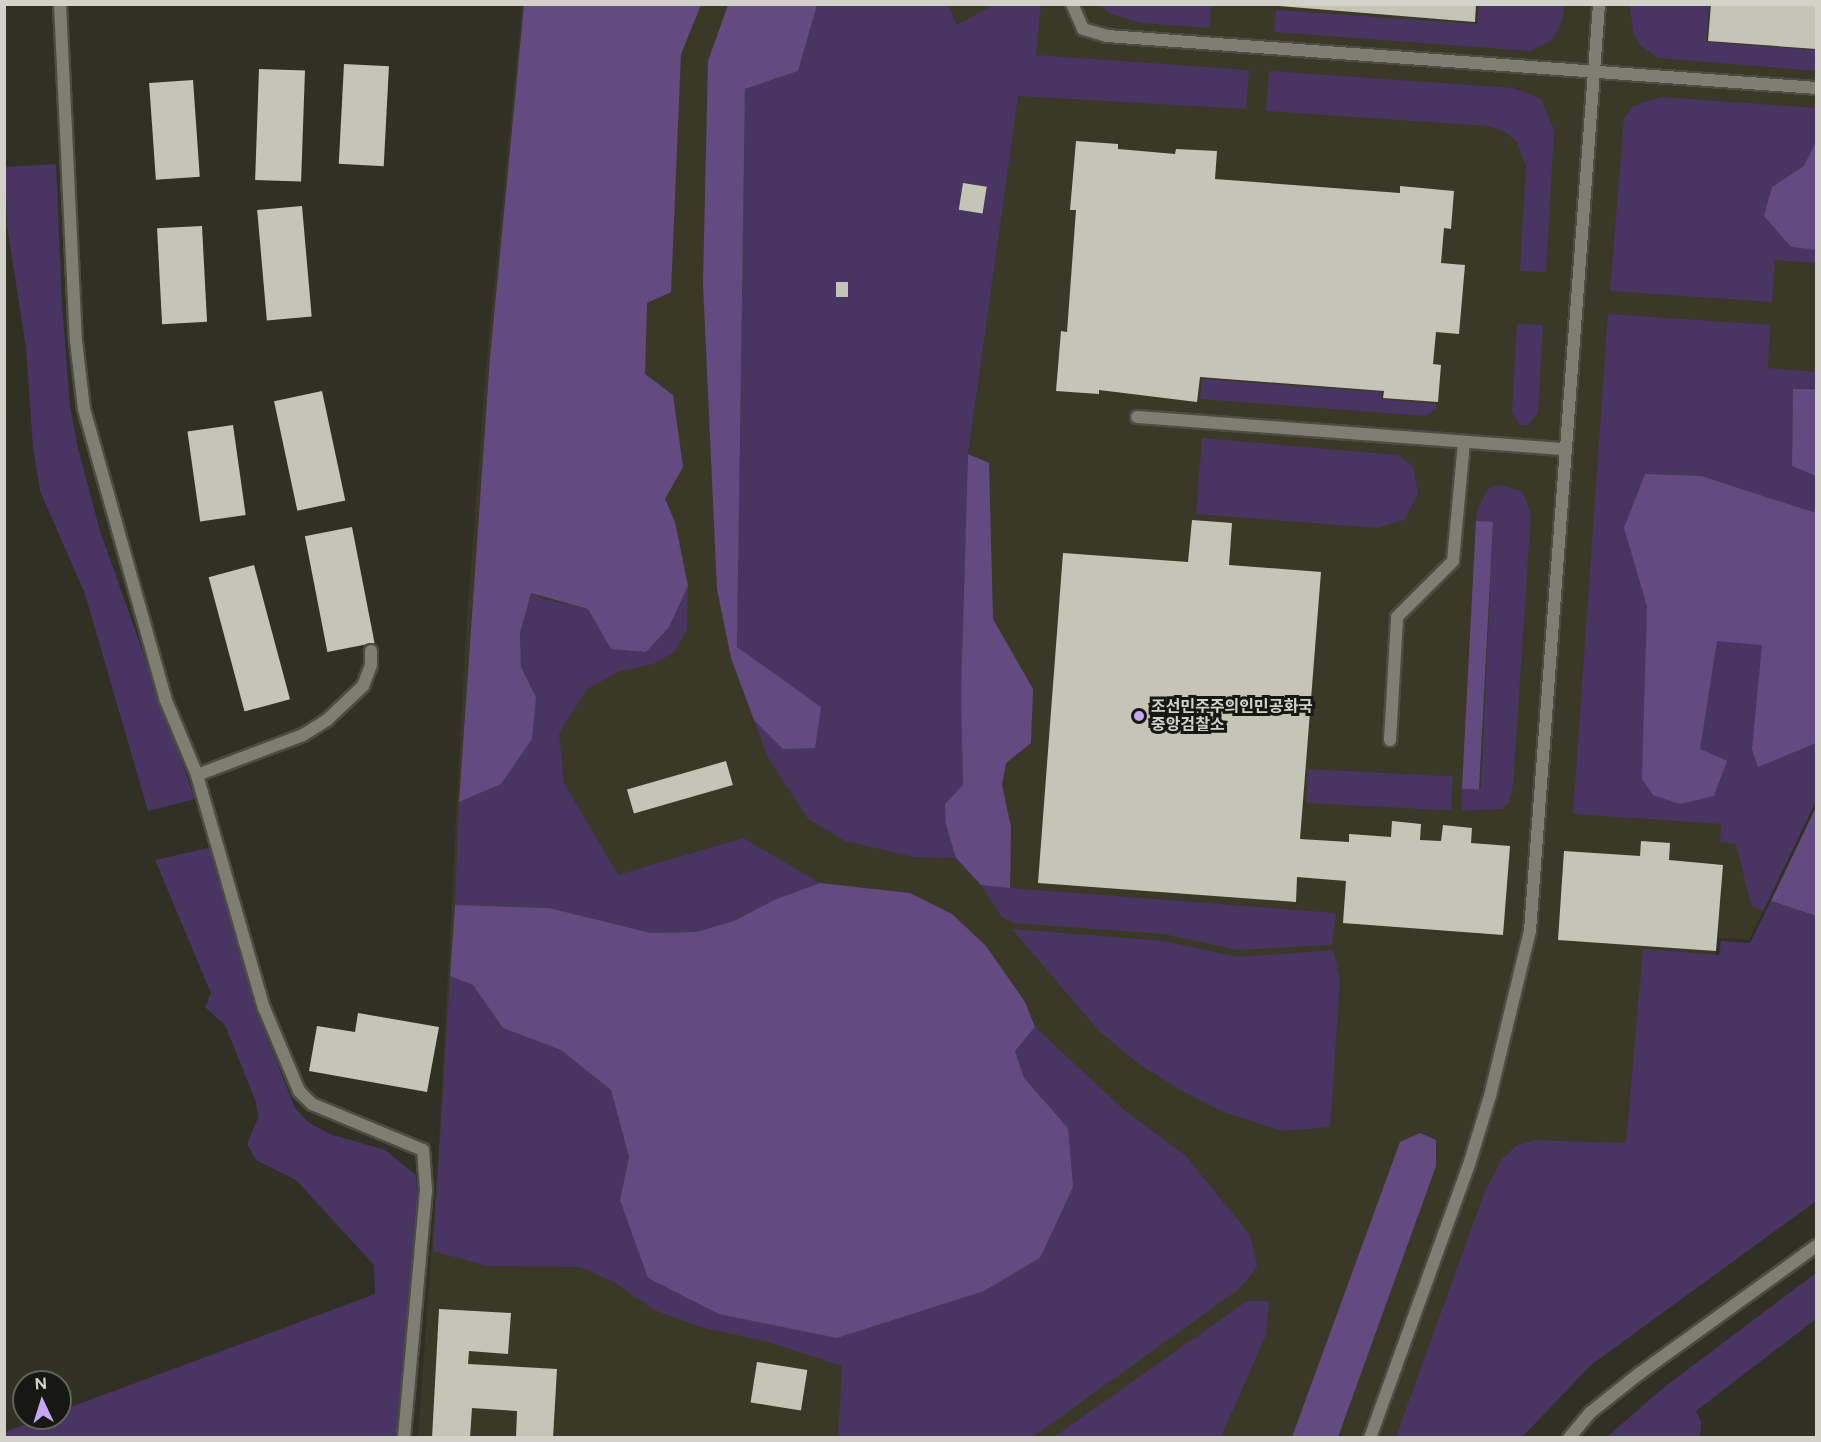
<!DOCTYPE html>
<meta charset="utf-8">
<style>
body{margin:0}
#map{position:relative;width:1821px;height:1442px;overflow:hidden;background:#303025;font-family:Figtree,"Noto Sans KR",sans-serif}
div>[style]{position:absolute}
.built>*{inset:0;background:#3a3928}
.green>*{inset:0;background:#483561;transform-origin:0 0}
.forest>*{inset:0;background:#634b81;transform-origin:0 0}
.building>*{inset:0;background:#c5c5b7;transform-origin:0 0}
.roads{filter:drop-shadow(2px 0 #4c4c43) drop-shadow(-2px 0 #4c4c43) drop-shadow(0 2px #4c4c43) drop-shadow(0 -2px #4c4c43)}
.service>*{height:12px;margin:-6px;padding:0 6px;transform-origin:6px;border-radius:6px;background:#7f7e72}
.minor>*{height:12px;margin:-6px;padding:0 6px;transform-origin:6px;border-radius:6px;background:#7f7e72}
.dots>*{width:16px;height:16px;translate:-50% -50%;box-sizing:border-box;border:3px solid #171713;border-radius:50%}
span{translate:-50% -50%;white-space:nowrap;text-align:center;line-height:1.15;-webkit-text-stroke:6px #171713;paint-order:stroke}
.poi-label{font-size:16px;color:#d2d2cb;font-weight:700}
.left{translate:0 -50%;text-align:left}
.frame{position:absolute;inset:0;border:6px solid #d2d2cb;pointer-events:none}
.north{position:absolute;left:12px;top:1370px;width:60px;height:60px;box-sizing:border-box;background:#171713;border:2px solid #62625d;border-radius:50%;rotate:356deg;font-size:16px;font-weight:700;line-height:24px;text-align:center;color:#d2d2cb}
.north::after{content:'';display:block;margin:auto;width:21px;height:27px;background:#c5a6f0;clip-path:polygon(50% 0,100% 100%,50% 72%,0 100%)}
</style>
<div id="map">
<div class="built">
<i style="clip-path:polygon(522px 5px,1816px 5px,1816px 801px,1749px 940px,1717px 937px,1714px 967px,1633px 1139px,1448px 1437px,418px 1438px,439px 1143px,466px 630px,487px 355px)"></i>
</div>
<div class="green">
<i style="clip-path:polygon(817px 5px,948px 5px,957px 25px,994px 5px,1041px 5px,1036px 55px,1249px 70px,1246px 109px,1018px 96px,968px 454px,961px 695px,963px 785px,946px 825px,956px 858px,914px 857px,845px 841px,808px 819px,767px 756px,754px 720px,783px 749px,750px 657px,737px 647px,745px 89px,798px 71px)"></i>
<i style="clip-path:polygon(1099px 5px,1211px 5px,1210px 28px,1140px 23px,1111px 14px)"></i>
<i style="clip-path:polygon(1479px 5px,1564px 5px,1563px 19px,1552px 40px,1531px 51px,1274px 32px,1276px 10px,1477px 24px)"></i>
<i style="clip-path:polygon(1630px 5px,1709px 5px,1706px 42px,1816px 50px,1816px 71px,1658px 58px,1639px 44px,1633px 32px)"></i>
<i style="clip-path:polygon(1269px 71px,1513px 88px,1541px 99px,1554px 130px,1546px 272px,1520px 271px,1526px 166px,1516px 141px,1505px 132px,1488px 126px,1266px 111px)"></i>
<i style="clip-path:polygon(1662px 97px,1816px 108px,1816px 141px,1804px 166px,1772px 187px,1791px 247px,1816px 250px,1816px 263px,1775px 260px,1772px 302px,1610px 291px,1624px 119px,1633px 106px)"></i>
<i style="clip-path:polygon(56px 164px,62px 303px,70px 407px,78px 448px,100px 531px,195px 799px,148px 811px,85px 594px,40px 491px,33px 447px,26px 348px,7px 226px,5px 167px)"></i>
<i style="clip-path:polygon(1608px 314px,1770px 325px,1768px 368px,1816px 372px,1816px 388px,1793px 389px,1792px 466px,1816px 476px,1816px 801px,1763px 911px,1751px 905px,1736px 844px,1720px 842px,1721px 824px,1573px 814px)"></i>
<i style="clip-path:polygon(1517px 324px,1543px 325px,1538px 413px,1528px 425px,1520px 425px,1512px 412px)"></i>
<i style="clip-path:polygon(1202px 379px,1381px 392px,1381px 399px,1436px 404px,1436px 409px,1425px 416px,1200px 399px)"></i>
<i style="clip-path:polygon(1202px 438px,1398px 455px,1413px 466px,1418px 494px,1404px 520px,1377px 528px,1196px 514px)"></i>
<i style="clip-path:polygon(1499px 485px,1522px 491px,1531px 513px,1513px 785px,1508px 804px,1502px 809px,1461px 811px,1462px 789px,1481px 789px,1493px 523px,1476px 521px,1477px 510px,1488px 489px)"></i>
<i style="clip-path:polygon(688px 586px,687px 630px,674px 652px,653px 664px,618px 672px,587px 689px,559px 733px,564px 783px,618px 875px,743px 838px,820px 883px,774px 900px,734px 921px,696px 932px,651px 933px,549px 908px,455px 905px,459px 802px,501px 784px,536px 697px,521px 667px,520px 633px,531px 593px,543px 599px,588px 609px,611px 648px,669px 627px)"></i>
<i style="left:1308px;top:769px;width:145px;height:34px;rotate:3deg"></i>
<i style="clip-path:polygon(212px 847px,254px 1005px,295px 1108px,308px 1122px,330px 1134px,385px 1150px,416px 1175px,418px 1205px,396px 1437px,5px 1438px,5px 1432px,42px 1418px,60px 1418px,60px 1411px,375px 1294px,374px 1265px,296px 1180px,256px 1160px,247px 1144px,258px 1118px,256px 1102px,225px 1025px,205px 1007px,211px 993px,155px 860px)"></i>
<i style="clip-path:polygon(981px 885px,1010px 888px,1336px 913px,1332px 945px,1238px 950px,1164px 934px,1014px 923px,1002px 917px)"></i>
<i style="clip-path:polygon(1771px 901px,1816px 916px,1816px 1201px,1591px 1365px,1522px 1437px,1396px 1437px,1485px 1191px,1502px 1159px,1516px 1146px,1535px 1140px,1626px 1143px,1643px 949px,1719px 955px,1721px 941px,1750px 943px)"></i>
<i style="clip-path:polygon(1012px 929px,1164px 941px,1238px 957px,1333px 950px,1340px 979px,1330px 1127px,1282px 1131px,1221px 1111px,1179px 1089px,1139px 1064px,1099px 1031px)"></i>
<i style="clip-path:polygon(450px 976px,473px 985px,503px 1028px,561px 1050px,611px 1090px,629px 1157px,620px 1200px,837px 1338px,984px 1291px,1040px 1258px,1068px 1128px,1024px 1078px,1015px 1051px,1035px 1027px,1123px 1109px,1185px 1155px,1250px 1235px,1257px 1267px,1239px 1289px,1034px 1436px,838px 1438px,842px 1366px,768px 1342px,700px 1327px,654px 1310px,616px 1283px,580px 1267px,487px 1266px,433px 1251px)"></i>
<i style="clip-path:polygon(1816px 1273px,1816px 1319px,1696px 1411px,1701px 1422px,1700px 1437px,1607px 1437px,1662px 1389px)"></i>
<i style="clip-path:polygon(1247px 1301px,1269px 1301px,1266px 1335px,1221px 1437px,1054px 1437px)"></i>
</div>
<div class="forest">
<i style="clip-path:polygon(524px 5px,701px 5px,681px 54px,671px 292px,647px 303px,645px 374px,673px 395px,683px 467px,665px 499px,675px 522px,688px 586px,669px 627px,646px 652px,611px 649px,588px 609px,531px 593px,520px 633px,521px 667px,536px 697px,532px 739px,501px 784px,459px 802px,490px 357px)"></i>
<i style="clip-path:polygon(728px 5px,817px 5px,798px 71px,745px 89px,737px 647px,821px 707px,815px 748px,783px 749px,754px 720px,731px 658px,717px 589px,703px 284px,708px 61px)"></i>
<i style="clip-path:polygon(1816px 141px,1816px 250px,1791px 247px,1764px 216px,1772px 187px,1804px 166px)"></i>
<i style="clip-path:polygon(1793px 389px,1816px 389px,1816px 476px,1792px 466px)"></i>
<i style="clip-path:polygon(968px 454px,989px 463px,993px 619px,1033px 689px,1031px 743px,1006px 763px,1002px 785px,1011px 827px,1010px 888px,981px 885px,956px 858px,946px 825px,945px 804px,963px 785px,961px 695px)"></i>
<i style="clip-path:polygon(1645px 474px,1701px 476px,1816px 513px,1816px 743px,1758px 767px,1752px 749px,1762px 645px,1717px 641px,1700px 749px,1727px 761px,1714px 796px,1680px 804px,1653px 795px,1642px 779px,1647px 606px,1624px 528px)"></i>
<i style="left:1476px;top:521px;width:17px;height:268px;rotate:3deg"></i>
<i style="clip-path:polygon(1816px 807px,1816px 916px,1771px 901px)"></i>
<i style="clip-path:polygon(820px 883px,910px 893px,952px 914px,986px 946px,1025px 1002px,1035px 1027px,1015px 1051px,1024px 1078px,1068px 1128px,1073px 1187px,1040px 1258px,984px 1291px,837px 1338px,719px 1314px,648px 1278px,620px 1200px,629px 1157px,611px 1090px,561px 1050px,503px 1028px,473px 985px,450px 976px,455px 905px,549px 908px,651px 933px,696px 932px,734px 921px,774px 900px)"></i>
<i style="clip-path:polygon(1420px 1133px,1436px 1140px,1436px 1166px,1338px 1437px,1292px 1437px,1400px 1142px)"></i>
</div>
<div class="building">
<i style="clip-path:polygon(1255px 4px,1476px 4px,1475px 22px)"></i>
<i style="clip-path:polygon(1711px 4px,1816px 4px,1816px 49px,1708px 41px)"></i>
<i style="left:344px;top:64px;width:45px;height:100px;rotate:3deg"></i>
<i style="left:259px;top:69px;width:46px;height:111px;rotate:2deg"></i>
<i style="left:193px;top:80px;width:97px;height:44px;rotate:86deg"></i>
<i style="clip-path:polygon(1076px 141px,1118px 144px,1118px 149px,1175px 154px,1176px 149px,1217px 151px,1215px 179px,1400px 193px,1400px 186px,1454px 191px,1451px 229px,1444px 228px,1441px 263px,1465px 265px,1459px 334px,1436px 332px,1433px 364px,1441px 365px,1438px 402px,1383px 398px,1384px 391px,1200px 377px,1197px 402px,1099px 390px,1099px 394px,1056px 391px,1061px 331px,1067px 332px,1076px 210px,1070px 210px)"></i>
<i style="left:963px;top:183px;width:24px;height:27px;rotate:9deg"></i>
<i style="left:302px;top:206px;width:111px;height:45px;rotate:85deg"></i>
<i style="left:202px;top:226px;width:96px;height:45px;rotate:87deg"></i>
<i style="left:836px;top:282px;width:12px;height:15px"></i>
<i style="left:322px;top:391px;width:112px;height:49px;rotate:78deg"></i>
<i style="left:233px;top:425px;width:91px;height:46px;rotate:82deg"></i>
<i style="clip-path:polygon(1192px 520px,1232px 523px,1229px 565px,1321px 572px,1300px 839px,1349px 842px,1349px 834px,1391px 837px,1392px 821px,1421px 824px,1420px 840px,1441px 841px,1443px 825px,1472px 828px,1471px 843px,1510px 846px,1503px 935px,1343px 923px,1346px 881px,1297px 877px,1296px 902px,1038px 883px,1063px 553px,1188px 562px)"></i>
<i style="left:352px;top:527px;width:118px;height:48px;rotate:79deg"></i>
<i style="left:254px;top:565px;width:139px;height:47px;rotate:75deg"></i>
<i style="left:726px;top:761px;width:25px;height:103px;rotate:74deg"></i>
<i style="clip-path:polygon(1641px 841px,1670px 843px,1669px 860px,1723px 865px,1716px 951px,1558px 940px,1564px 851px,1640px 856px)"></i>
<i style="clip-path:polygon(358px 1013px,439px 1027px,427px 1092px,309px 1071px,317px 1026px,355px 1032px)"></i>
<i style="clip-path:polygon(439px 1309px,511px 1313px,508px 1354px,469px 1351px,468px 1364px,557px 1369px,553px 1438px,516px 1438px,517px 1411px,472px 1408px,470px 1438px,432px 1438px)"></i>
<i style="left:757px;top:1362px;width:51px;height:41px;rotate:9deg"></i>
</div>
<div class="roads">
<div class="service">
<i style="left:197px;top:775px;width:113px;rotate:-20.7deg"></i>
<i style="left:303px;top:735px;width:28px;rotate:-32deg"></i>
<i style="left:327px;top:720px;width:50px;rotate:-43.4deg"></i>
<i style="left:363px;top:686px;width:22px;rotate:-69deg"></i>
<i style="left:371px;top:665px;width:14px;rotate:-90deg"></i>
</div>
<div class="minor">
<i style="left:60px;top:4px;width:337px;rotate:87.3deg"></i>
<i style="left:76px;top:341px;width:68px;rotate:83.3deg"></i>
<i style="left:84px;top:409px;width:300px;rotate:74.3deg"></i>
<i style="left:165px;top:698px;width:83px;rotate:67.4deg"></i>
<i style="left:197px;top:775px;width:242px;rotate:74deg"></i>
<i style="left:264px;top:1008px;width:90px;rotate:67.1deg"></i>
<i style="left:299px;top:1091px;width:18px;rotate:45deg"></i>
<i style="left:312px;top:1104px;width:120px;rotate:22.5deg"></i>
<i style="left:423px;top:1150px;width:40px;rotate:85.7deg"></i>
<i style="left:426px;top:1190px;width:249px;rotate:95.1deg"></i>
<i style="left:1072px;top:4px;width:27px;rotate:66deg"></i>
<i style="left:1083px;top:29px;width:25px;rotate:16deg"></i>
<i style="left:1107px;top:36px;width:711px;rotate:4.19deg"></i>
<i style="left:1137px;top:417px;width:427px;rotate:4.3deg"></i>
<i style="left:1390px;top:740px;width:123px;rotate:-86.7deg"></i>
<i style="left:1397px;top:617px;width:79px;rotate:-45deg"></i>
<i style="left:1453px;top:561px;width:119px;rotate:-84.7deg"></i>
<i style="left:1370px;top:1438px;width:287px;rotate:-70.1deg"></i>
<i style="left:1468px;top:1168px;width:75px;rotate:-73deg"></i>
<i style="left:1490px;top:1096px;width:170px;rotate:-76.4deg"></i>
<i style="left:1530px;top:931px;width:930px;rotate:-85.74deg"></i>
<i style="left:1569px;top:1438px;width:34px;rotate:-50deg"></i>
<i style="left:1591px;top:1412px;width:63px;rotate:-38.5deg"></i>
<i style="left:1640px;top:1373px;width:217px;rotate:-35.8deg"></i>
</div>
</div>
<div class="dots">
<i style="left:1139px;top:716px;background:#c5a6f0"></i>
</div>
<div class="poi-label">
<span class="left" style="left:1151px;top:716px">조선민주주의인민공화국<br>중앙검찰소</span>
</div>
<div class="frame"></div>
<div class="north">N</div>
</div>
